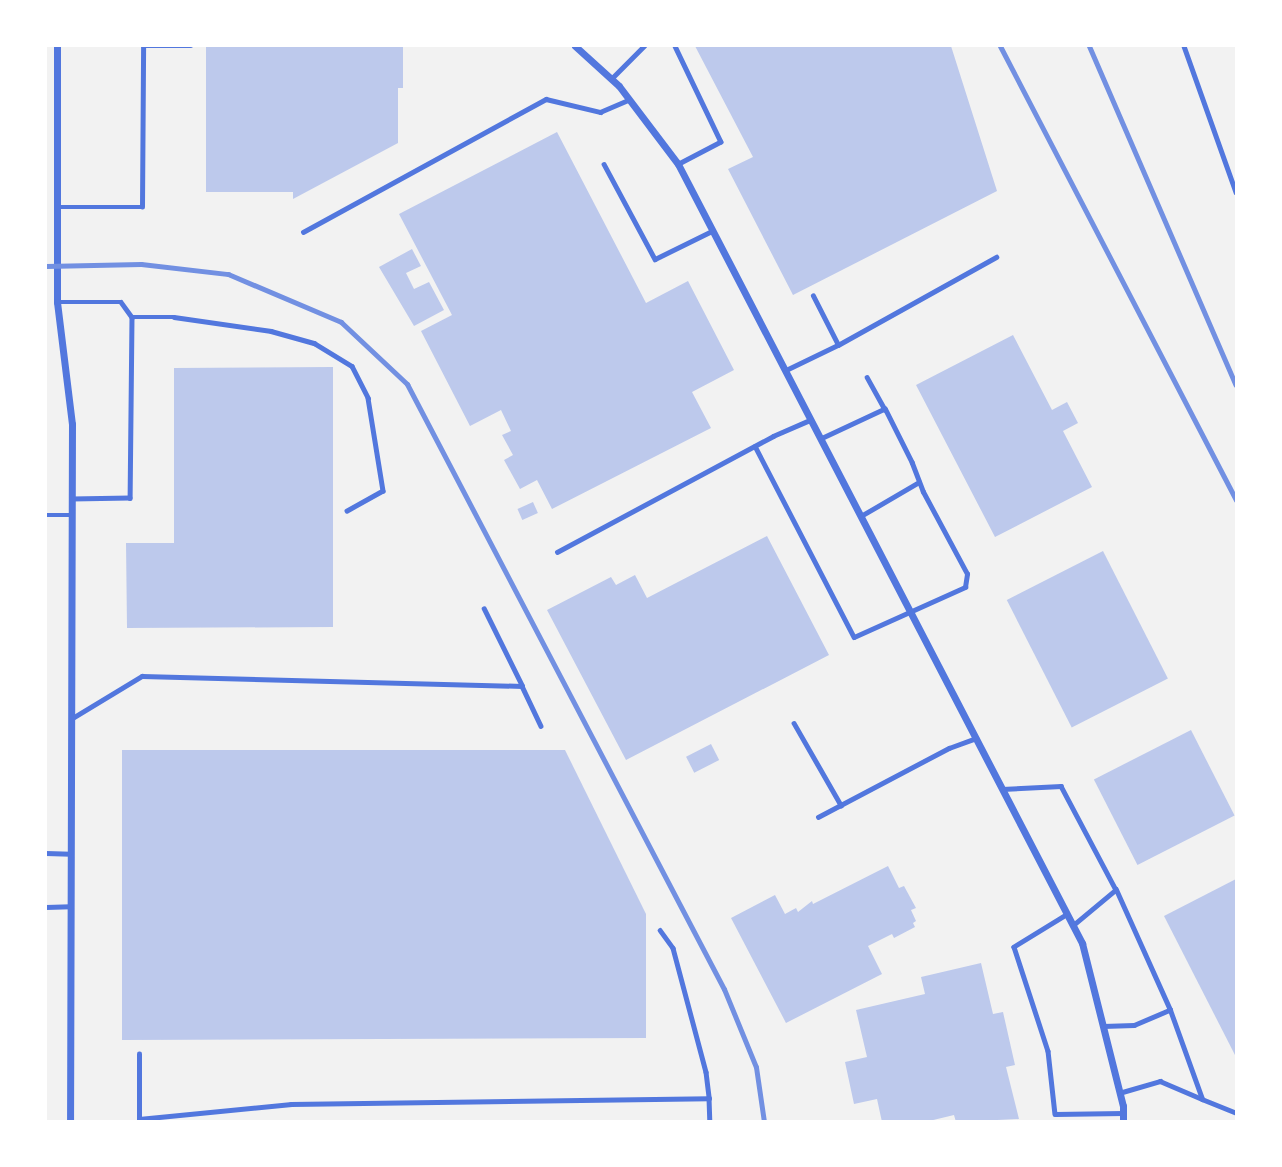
<!DOCTYPE html>
<style>
body{margin:0}
#map{position:relative;width:1282px;height:1167px;overflow:hidden;background:#f2f2f2;font-family:"Sofia Sans Condensed",sans-serif}
div>[style]{position:absolute}
.building>*{inset:0;background:#bdc9ec;transform-origin:0 0}
.service>*{height:4.5px;margin:-2.25px;padding:0 2.25px;transform-origin:2.25px;border-radius:2.25px;background:#5277de}
.minor>*{height:7px;margin:-3.5px;padding:0 3.5px;transform-origin:3.5px;border-radius:3.5px;background:#5277de}
.rail>*{height:5px;margin:-2.5px;padding:0 2.5px;transform-origin:2.5px;border-radius:2.5px;background:#7290e2}
span{translate:-50% -50%;white-space:nowrap;text-align:center;line-height:1.15;-webkit-text-stroke:7px #fff;paint-order:stroke}
.frame{position:absolute;inset:0;border:47px solid #fff;pointer-events:none}
</style>
<div id="map">
<div class="building">
<i style="clip-path:polygon(206px 46px,403px 46px,403px 88px,398px 88px,398px 143px,293px 199px,293px 192px,206px 192px)"></i>
<i style="clip-path:polygon(695px 46px,951px 46px,997px 191px,793px 295px,728px 169px,753px 157px)"></i>
<i style="clip-path:polygon(557px 132px,646px 303px,688px 281px,734px 370px,692px 392px,711px 428px,552px 509px,537px 480px,520px 489px,504px 460px,513px 455px,502px 435px,511px 431px,501px 410px,470px 426px,421px 331px,452px 315px,399px 214px)"></i>
<i style="clip-path:polygon(412px 249px,421px 266px,406px 273px,414px 289px,429px 282px,444px 310px,414px 326px,379px 267px)"></i>
<i style="clip-path:polygon(1013px 335px,1052px 410px,1067px 402px,1078px 423px,1063px 431px,1092px 487px,995px 537px,916px 385px)"></i>
<i style="clip-path:polygon(333px 367px,333px 627px,127px 628px,126px 543px,174px 543px,174px 368px)"></i>
<i style="left:533px;top:502px;width:12px;height:17px;rotate:66deg"></i>
<i style="clip-path:polygon(767px 536px,829px 655px,626px 760px,547px 610px,611px 577px,616px 585px,635px 575px,647px 598px)"></i>
<i style="left:1103px;top:551px;width:143px;height:108px;rotate:63deg"></i>
<i style="left:1191px;top:730px;width:96px;height:109px;rotate:63deg"></i>
<i style="left:711px;top:744px;width:18px;height:28px;rotate:63deg"></i>
<i style="clip-path:polygon(122px 750px,565px 750px,646px 914px,646px 1038px,122px 1040px)"></i>
<i style="clip-path:polygon(888px 866px,899px 888px,904px 886px,916px 908px,911px 910px,916px 921px,913px 923px,915px 927px,894px 938px,892px 934px,868px 946px,882px 974px,786px 1023px,731px 918px,775px 895px,785px 914px,796px 908px,798px 912px,812px 901px,813px 904px)"></i>
<i style="clip-path:polygon(1236px 879px,1236px 1057px,1164px 916px)"></i>
<i style="clip-path:polygon(981px 963px,993px 1014px,1003px 1012px,1015px 1065px,1006px 1067px,1019px 1119px,956px 1122px,954px 1115px,925px 1122px,882px 1122px,877px 1099px,854px 1104px,845px 1062px,867px 1057px,856px 1010px,925px 994px,921px 977px)"></i>
</div>
<div class="service">
<i style="left:143px;top:46px;width:48px"></i>
<i style="left:675px;top:46px;width:106px;rotate:64.4deg"></i>
<i style="left:721px;top:142px;width:47px;rotate:152.4deg"></i>
<i style="left:1184px;top:46px;width:155px;rotate:70.4deg"></i>
<i style="left:611px;top:79px;width:47px;rotate:-45deg"></i>
<i style="left:604px;top:164px;width:108px;rotate:61.8deg"></i>
<i style="left:655px;top:259px;width:64px;rotate:-26.2deg"></i>
<i style="left:57px;top:207px;width:85px"></i>
<i style="left:142px;top:207px;width:161px;rotate:-89.6deg"></i>
<i style="left:303px;top:232px;width:277px;rotate:-28.7deg"></i>
<i style="left:546px;top:99px;width:56px;rotate:13.5deg"></i>
<i style="left:600px;top:112px;width:30px;rotate:-23deg"></i>
<i style="left:57px;top:302px;width:64px"></i>
<i style="left:121px;top:302px;width:19px;rotate:54deg"></i>
<i style="left:132px;top:317px;width:181px;rotate:90.6deg"></i>
<i style="left:130px;top:498px;width:58px;rotate:179deg"></i>
<i style="left:132px;top:317px;width:42px"></i>
<i style="left:174px;top:317px;width:98px;rotate:8.2deg"></i>
<i style="left:271px;top:331px;width:45px;rotate:15.6deg"></i>
<i style="left:314px;top:343px;width:44px;rotate:31.2deg"></i>
<i style="left:352px;top:366px;width:36px;rotate:63deg"></i>
<i style="left:368px;top:398px;width:94px;rotate:80.8deg"></i>
<i style="left:383px;top:491px;width:41px;rotate:150.9deg"></i>
<i style="left:838px;top:345px;width:181px;rotate:-29.1deg"></i>
<i style="left:786px;top:370px;width:58px;rotate:-25.7deg"></i>
<i style="left:838px;top:345px;width:55px;rotate:-117deg"></i>
<i style="left:867px;top:377px;width:37px;rotate:61deg"></i>
<i style="left:755px;top:446px;width:215px;rotate:62.6deg"></i>
<i style="left:854px;top:637px;width:122px;rotate:-24.2deg"></i>
<i style="left:965px;top:587px;width:13px;rotate:-81deg"></i>
<i style="left:967px;top:574px;width:93px;rotate:-118.2deg"></i>
<i style="left:923px;top:492px;width:31px;rotate:-111deg"></i>
<i style="left:912px;top:463px;width:60px;rotate:-116.6deg"></i>
<i style="left:885px;top:409px;width:71px;rotate:154.9deg"></i>
<i style="left:46px;top:515px;width:25px"></i>
<i style="left:861px;top:516px;width:67px;rotate:-30.4deg"></i>
<i style="left:557px;top:552px;width:245px;rotate:-28.2deg"></i>
<i style="left:773px;top:436px;width:40px;rotate:-23.4deg"></i>
<i style="left:522px;top:686px;width:44px;rotate:64.6deg"></i>
<i style="left:71px;top:719px;width:83px;rotate:-31.2deg"></i>
<i style="left:142px;top:676px;width:380px;rotate:1.5deg"></i>
<i style="left:522px;top:686px;width:86px;rotate:-116.3deg"></i>
<i style="left:794px;top:723px;width:95px;rotate:60.2deg"></i>
<i style="left:1002px;top:789px;width:59px;rotate:-2.9deg"></i>
<i style="left:1061px;top:786px;width:118px;rotate:62.1deg"></i>
<i style="left:1116px;top:890px;width:55px;rotate:140.2deg"></i>
<i style="left:818px;top:817px;width:148px;rotate:-27.8deg"></i>
<i style="left:949px;top:748px;width:29px;rotate:-20deg"></i>
<i style="left:46px;top:853px;width:24px;rotate:2deg"></i>
<i style="left:46px;top:907px;width:24px;rotate:-2deg"></i>
<i style="left:1066px;top:915px;width:61px;rotate:148.4deg"></i>
<i style="left:1014px;top:947px;width:109px;rotate:71.9deg"></i>
<i style="left:1048px;top:1051px;width:63px;rotate:83.7deg"></i>
<i style="left:1055px;top:1114px;width:68px;rotate:-0.8deg"></i>
<i style="left:660px;top:930px;width:22px;rotate:54deg"></i>
<i style="left:673px;top:948px;width:128px;rotate:75.1deg"></i>
<i style="left:706px;top:1072px;width:26px;rotate:83deg"></i>
<i style="left:1103px;top:1026px;width:31px;rotate:-2deg"></i>
<i style="left:1134px;top:1025px;width:39px;rotate:-23deg"></i>
<i style="left:1170px;top:1010px;width:132px;rotate:-114.2deg"></i>
<i style="left:1119px;top:1093px;width:43px;rotate:-16.3deg"></i>
<i style="left:1160px;top:1081px;width:46px;rotate:23.2deg"></i>
<i style="left:1202px;top:1099px;width:95px;rotate:-109.8deg"></i>
<i style="left:1202px;top:1099px;width:37px;rotate:22deg"></i>
<i style="left:139px;top:1119px;width:153px;rotate:-5.6deg"></i>
<i style="left:291px;top:1104px;width:418px;rotate:-0.8deg"></i>
<i style="left:709px;top:1098px;width:24px;rotate:88deg"></i>
<i style="left:139px;top:1121px;width:67px;rotate:-90deg"></i>
</div>
<div class="minor">
<i style="left:57px;top:46px;width:256px;rotate:90deg"></i>
<i style="left:57px;top:302px;width:123px;rotate:83deg"></i>
<i style="left:72px;top:424px;width:698px;rotate:90.16deg"></i>
<i style="left:575px;top:46px;width:59px;rotate:42.3deg"></i>
<i style="left:619px;top:86px;width:98px;rotate:52.9deg"></i>
<i style="left:678px;top:164px;width:878px;rotate:62.59deg"></i>
<i style="left:1082px;top:943px;width:168px;rotate:75.9deg"></i>
<i style="left:1123px;top:1106px;width:16px;rotate:90deg"></i>
</div>
<div class="rail">
<i style="left:1000px;top:46px;width:512px;rotate:62.53deg"></i>
<i style="left:1089px;top:46px;width:369px;rotate:66.6deg"></i>
<i style="left:46px;top:266px;width:95px;rotate:-1.2deg"></i>
<i style="left:141px;top:264px;width:88px;rotate:6.6deg"></i>
<i style="left:228px;top:274px;width:123px;rotate:23deg"></i>
<i style="left:341px;top:322px;width:91px;rotate:43.2deg"></i>
<i style="left:407px;top:384px;width:683px;rotate:62.35deg"></i>
<i style="left:724px;top:989px;width:84px;rotate:67.7deg"></i>
<i style="left:756px;top:1067px;width:56px;rotate:81.7deg"></i>
</div>
<div class="frame"></div>
</div>
